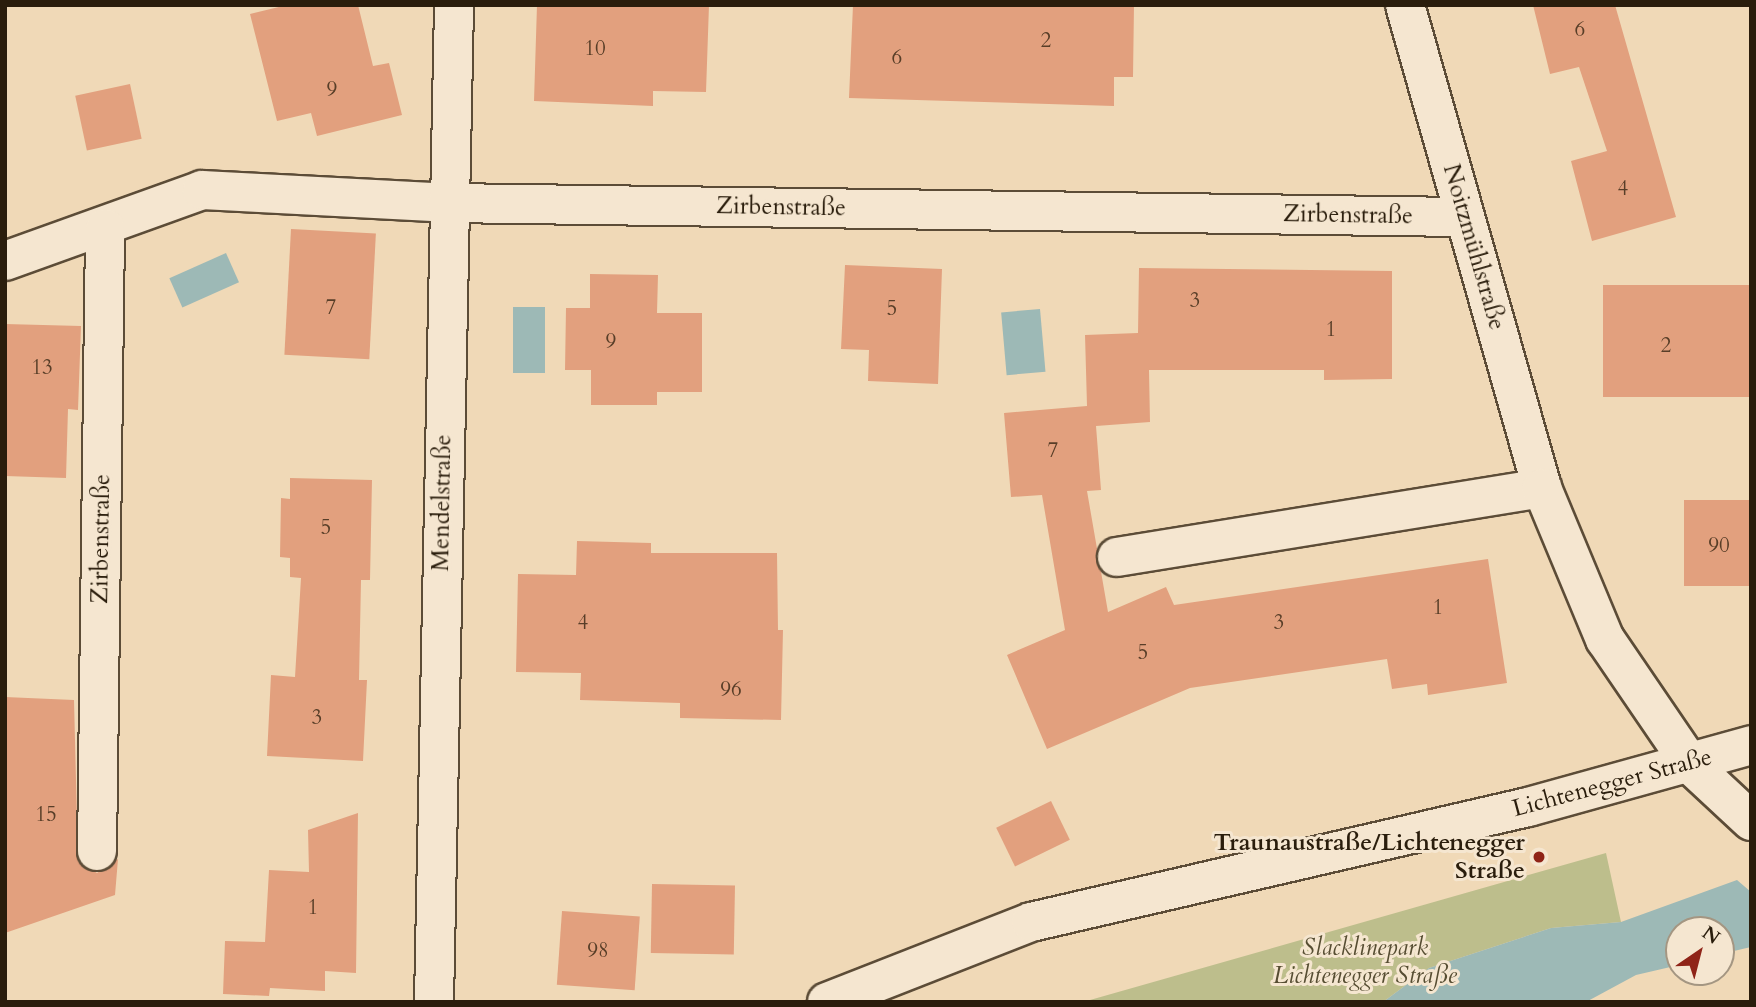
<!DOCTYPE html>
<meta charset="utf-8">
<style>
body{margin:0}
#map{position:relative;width:1756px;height:1007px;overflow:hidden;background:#f0d9b7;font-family:Cardo,serif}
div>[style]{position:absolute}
.green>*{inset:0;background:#bdbe8c}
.water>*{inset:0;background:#9db9b6;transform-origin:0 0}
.building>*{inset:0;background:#e2a07e;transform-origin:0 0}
.roads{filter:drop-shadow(2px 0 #5c4c37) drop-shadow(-2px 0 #5c4c37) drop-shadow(0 2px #5c4c37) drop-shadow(0 -2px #5c4c37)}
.minor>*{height:38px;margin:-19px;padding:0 19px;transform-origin:19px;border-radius:19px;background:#f5e6d0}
.tertiary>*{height:38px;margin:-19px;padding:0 19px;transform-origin:19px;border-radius:19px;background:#f5e6d0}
.dots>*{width:19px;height:19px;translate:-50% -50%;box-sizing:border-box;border:4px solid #f5e6d0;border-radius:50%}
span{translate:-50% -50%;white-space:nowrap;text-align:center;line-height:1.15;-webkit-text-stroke:6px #f5e6d0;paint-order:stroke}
.number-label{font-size:21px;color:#583e28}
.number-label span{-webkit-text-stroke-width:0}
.street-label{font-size:24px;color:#2a1d0c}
.poi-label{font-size:24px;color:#2a1d0c;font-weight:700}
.right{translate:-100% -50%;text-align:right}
.park-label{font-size:24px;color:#564d32;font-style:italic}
.frame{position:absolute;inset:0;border:7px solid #2a1d0c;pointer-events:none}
.north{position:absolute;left:1665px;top:916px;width:70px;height:70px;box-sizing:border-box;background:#f5e6d0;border:2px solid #a49682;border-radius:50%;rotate:35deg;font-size:19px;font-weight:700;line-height:28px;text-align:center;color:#2a1d0c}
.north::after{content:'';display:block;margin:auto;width:24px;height:32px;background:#8f2418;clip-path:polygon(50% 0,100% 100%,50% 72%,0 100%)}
</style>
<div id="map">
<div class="green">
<i style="clip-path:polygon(1606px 853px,1621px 922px,1551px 928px,1429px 968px,1383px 1002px,1083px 1002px)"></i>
</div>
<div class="water">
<i style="left:226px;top:253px;width:32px;height:62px;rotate:66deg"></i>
<i style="left:513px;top:307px;width:32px;height:66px"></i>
<i style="left:1040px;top:309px;width:63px;height:39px;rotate:85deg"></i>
<i style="clip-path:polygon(1737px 880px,1751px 892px,1751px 947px,1721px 954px,1721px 930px,1679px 930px,1679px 965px,1636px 975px,1586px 1002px,1383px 1002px,1429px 968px,1551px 928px,1621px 922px)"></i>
</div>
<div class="building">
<i style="clip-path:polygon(287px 5px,358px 5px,373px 66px,389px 63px,402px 115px,317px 136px,311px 113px,277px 121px,250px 14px)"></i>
<i style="clip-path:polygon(537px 5px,709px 5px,706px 92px,653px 91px,653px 106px,534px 101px)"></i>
<i style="clip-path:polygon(853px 5px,1134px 5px,1133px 77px,1114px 77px,1114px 106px,849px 98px)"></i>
<i style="clip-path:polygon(1533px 5px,1615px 5px,1676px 217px,1592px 241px,1571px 161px,1607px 151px,1579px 67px,1550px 74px)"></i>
<i style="left:130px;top:84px;width:56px;height:56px;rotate:78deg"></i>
<i style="left:291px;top:229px;width:85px;height:126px;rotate:3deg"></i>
<i style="clip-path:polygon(845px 265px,942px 269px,938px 384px,868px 381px,869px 350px,841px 349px)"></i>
<i style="clip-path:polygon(1139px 268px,1392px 271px,1392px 379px,1324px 380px,1324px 370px,1149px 370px,1150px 422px,1096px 426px,1101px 490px,1087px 491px,1108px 612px,1166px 587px,1174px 605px,1488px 559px,1507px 683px,1428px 695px,1427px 684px,1392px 689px,1387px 659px,1190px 688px,1047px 749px,1007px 655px,1065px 630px,1042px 495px,1011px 497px,1004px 413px,1087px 406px,1085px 335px,1138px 333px)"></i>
<i style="clip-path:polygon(590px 274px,658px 275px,657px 313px,702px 313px,702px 392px,657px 392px,657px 405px,591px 405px,591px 370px,565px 370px,566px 308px,590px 308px)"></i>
<i style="left:1751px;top:285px;width:112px;height:148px;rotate:90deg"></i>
<i style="clip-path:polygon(5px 324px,81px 326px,78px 410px,68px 409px,66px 478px,5px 476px)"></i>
<i style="clip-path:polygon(290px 478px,372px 480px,370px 580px,361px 580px,359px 680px,367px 680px,363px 761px,267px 756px,271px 675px,295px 677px,301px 578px,290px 577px,290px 558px,280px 557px,281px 498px,290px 499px)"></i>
<i style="left:1751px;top:500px;width:86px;height:67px;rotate:90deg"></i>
<i style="clip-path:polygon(577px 541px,651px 543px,651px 553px,777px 553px,778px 630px,783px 630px,781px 720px,680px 718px,680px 703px,580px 700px,581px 673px,516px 672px,518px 574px,576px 575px)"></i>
<i style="clip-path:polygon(5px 697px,74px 700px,78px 861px,97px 873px,118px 859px,115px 895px,5px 933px)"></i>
<i style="left:1051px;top:801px;width:43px;height:61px;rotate:64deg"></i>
<i style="clip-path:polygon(358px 813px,356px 973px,325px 971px,325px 991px,270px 988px,269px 996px,223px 994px,225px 941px,265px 942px,269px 870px,309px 872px,308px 830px)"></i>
<i style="left:652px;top:884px;width:83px;height:69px;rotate:1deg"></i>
<i style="left:562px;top:911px;width:78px;height:74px;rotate:4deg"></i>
</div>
<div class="roads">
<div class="minor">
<i style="left:5px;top:261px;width:209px;rotate:-19.8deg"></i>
<i style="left:202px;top:190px;width:245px;rotate:3deg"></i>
<i style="left:447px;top:203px;width:1018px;rotate:0.79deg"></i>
<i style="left:1117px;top:557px;width:431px;rotate:-9.2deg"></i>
<i style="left:97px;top:851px;width:623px;rotate:-89.26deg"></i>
<i style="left:434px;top:1002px;width:997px;rotate:-88.85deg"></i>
<i style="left:827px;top:1002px;width:219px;rotate:-21.4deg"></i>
<i style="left:1031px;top:922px;width:510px;rotate:-13.03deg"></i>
<i style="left:1528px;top:807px;width:231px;rotate:-15.5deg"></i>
</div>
<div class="tertiary">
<i style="left:1405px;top:5px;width:502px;rotate:74.16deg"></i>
<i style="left:1542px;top:488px;width:164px;rotate:67.4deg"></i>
<i style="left:1605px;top:639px;width:153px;rotate:55.7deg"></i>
<i style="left:1691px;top:765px;width:82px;rotate:43deg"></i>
</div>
</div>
<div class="dots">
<i style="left:1539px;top:857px;background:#8f2418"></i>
</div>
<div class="number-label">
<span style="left:1580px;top:30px">6</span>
<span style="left:1046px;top:41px">2</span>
<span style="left:595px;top:49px">10</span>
<span style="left:897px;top:58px">6</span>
<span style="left:332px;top:90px">9</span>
<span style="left:1623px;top:189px">4</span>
<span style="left:1195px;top:301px">3</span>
<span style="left:331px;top:308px">7</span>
<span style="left:892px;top:309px">5</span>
<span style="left:1331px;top:330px">1</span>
<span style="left:611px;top:342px">9</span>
<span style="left:1666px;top:346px">2</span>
<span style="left:42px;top:368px">13</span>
<span style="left:1053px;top:451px">7</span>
<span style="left:326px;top:528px">5</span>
<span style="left:1719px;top:546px">90</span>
<span style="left:1438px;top:608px">1</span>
<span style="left:583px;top:623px">4</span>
<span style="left:1279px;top:623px">3</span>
<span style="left:1143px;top:653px">5</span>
<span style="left:731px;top:690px">96</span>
<span style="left:317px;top:718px">3</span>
<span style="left:46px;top:815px">15</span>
<span style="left:313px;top:908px">1</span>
<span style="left:598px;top:951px">98</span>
</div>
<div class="street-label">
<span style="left:781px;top:207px;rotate:1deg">Zirbenstraße</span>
<span style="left:1348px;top:215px;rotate:1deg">Zirbenstraße</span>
<span style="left:1474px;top:247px;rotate:74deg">Noitzmühlstraße</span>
<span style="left:442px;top:503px;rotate:-89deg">Mendelstraße</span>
<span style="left:101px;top:539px;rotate:-89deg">Zirbenstraße</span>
<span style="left:1612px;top:783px;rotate:-15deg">Lichtenegger Straße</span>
</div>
<div class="poi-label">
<span class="right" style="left:1525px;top:857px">Traunaustraße/Lichtenegger<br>Straße</span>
</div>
<div class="park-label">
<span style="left:1365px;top:962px">Slacklinepark<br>Lichtenegger Straße</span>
</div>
<div class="frame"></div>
<div class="north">N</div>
</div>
